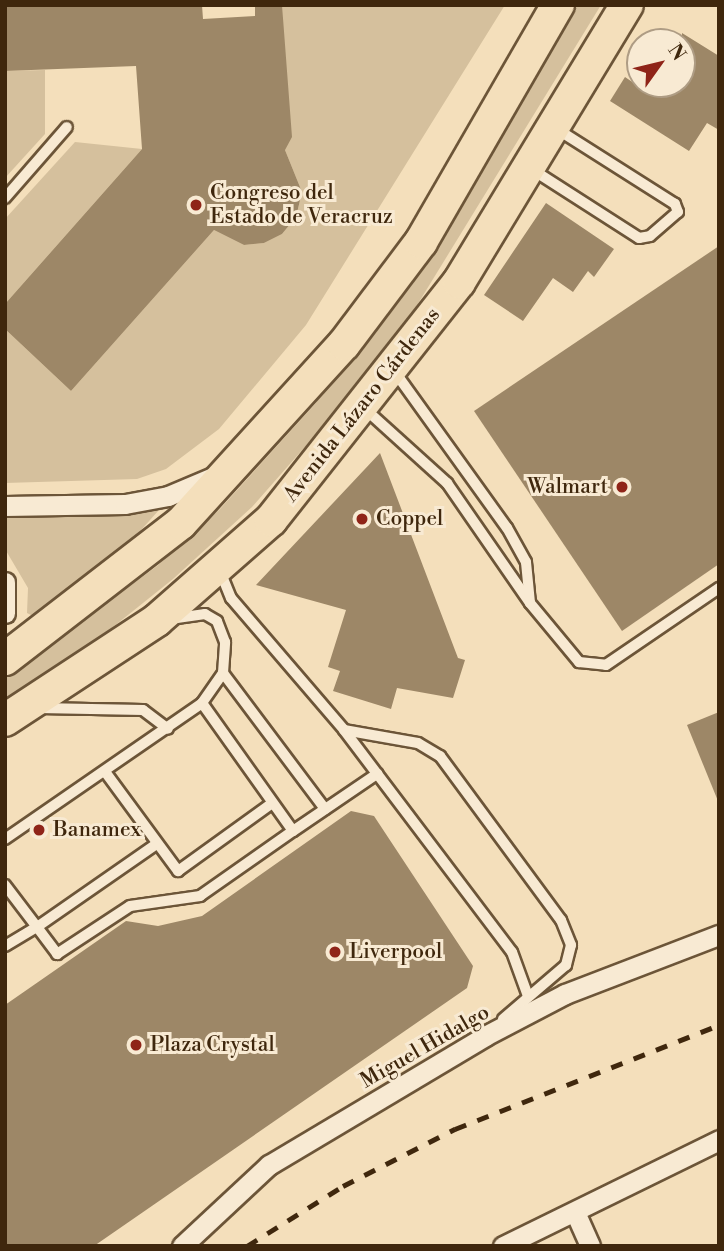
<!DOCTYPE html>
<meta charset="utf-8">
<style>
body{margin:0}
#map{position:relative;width:724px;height:1251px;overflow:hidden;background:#f4dfbb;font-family:"Libre Bodoni",serif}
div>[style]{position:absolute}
.green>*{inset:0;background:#d5c09d}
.building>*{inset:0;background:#9d8767}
.roads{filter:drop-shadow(2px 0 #6c5538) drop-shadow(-2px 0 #6c5538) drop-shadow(0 2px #6c5538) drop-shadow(0 -2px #6c5538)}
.service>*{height:10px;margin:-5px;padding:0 5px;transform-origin:5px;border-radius:5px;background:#f8ead3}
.minor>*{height:19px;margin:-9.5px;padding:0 9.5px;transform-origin:9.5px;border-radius:9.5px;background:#f8ead3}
.trunk>*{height:32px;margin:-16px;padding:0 16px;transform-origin:16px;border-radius:16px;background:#f4dfbb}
.rail>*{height:5px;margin-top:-2.5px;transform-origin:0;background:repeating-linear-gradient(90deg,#3f270d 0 12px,transparent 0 24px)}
.dots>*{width:19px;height:19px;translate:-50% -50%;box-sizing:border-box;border:4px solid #f8ead3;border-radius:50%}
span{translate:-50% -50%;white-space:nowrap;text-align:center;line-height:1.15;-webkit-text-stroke:6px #f8ead3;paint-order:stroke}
.poi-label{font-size:21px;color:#3f270d}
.left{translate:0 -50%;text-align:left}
.right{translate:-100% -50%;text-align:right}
.street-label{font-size:21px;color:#3f270d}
.frame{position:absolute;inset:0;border:7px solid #3f270d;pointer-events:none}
.north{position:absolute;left:626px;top:28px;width:70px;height:70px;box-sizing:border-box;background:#f8ead3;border:2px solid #ae9c84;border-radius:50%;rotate:56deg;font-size:19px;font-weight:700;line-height:28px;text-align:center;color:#3f270d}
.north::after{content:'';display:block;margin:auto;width:24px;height:32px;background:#8f2418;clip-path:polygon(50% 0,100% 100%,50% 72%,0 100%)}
</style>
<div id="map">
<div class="green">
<i style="clip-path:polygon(282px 5px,505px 5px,306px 325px,219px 429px,166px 469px,137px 479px,5px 483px,5px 329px,71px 391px,214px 230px,244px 245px,264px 243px,282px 234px,296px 217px,302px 192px,285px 150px)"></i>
<i style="clip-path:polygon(574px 5px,601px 5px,411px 315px,332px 416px,252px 507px,173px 579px,98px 639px,5px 700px,5px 678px,157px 566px,219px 510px,315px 404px,390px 302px)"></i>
<i style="clip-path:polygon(45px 70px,45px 134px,5px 178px,5px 71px)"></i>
<i style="clip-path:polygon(75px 142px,142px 149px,5px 304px,5px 219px)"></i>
<i style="clip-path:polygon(167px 501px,116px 558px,35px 617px,27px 613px,28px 588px,5px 549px,5px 514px)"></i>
</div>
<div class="building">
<i style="clip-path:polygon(5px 5px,202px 5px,203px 19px,255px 16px,255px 5px,282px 5px,292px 137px,285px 150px,302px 192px,296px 217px,282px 234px,264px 243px,244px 245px,214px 230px,71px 391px,5px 329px,5px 304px,142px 149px,136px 66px,5px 71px)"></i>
<i style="clip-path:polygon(682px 33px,719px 56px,719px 130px,707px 123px,689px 151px,610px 101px,625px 77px,647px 92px,652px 84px,682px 84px)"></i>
<i style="clip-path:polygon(546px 203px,614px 249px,594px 277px,588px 271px,573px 292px,553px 278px,523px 321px,484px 295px)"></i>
<i style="clip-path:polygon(719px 246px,719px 564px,622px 631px,474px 411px)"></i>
<i style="clip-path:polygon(380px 453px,458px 658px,465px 660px,453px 698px,397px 688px,391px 709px,333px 691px,340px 671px,328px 667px,346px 610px,256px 585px)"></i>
<i style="clip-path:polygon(719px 712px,719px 800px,718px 801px,687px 725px)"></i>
<i style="clip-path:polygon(351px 811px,374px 816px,473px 966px,467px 988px,94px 1246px,5px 1246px,5px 1005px,126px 921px,158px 926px,202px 916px)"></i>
</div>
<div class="roads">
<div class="service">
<i style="left:533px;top:170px;width:126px;rotate:32.7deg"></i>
<i style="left:639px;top:238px;width:11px;rotate:-10deg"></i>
<i style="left:650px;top:236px;width:37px;rotate:-41deg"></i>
<i style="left:678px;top:212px;width:9px;rotate:-111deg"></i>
<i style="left:675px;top:204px;width:140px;rotate:-147.6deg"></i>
<i style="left:5px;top:198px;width:94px;rotate:-48.9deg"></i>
<i style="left:364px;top:408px;width:112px;rotate:42.1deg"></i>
<i style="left:447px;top:483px;width:146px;rotate:55.3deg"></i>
<i style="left:530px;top:603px;width:41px;rotate:-95.6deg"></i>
<i style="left:526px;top:562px;width:39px;rotate:-119deg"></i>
<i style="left:507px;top:528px;width:193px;rotate:-125.7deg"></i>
<i style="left:220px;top:571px;width:29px;rotate:68deg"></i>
<i style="left:231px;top:598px;width:174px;rotate:49.4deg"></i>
<i style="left:344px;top:730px;width:278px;rotate:52.9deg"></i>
<i style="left:512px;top:952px;width:47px;rotate:70deg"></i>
<i style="left:530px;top:603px;width:77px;rotate:50.3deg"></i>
<i style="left:579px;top:662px;width:27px;rotate:6deg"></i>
<i style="left:606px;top:665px;width:137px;rotate:-34.3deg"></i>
<i style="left:223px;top:673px;width:170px;rotate:53.1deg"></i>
<i style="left:202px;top:703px;width:157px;rotate:54.6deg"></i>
<i style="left:293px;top:831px;width:102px;rotate:-34.2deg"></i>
<i style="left:39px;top:708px;width:104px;rotate:1.1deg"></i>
<i style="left:143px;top:710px;width:31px;rotate:37deg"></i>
<i style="left:344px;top:730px;width:75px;rotate:10deg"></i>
<i style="left:418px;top:743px;width:26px;rotate:31deg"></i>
<i style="left:440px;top:756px;width:204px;rotate:53.6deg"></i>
<i style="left:561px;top:920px;width:27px;rotate:68deg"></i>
<i style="left:571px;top:945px;width:21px;rotate:104deg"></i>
<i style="left:566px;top:965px;width:83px;rotate:139.4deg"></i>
<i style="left:106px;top:773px;width:122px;rotate:53.7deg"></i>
<i style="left:178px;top:871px;width:115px;rotate:-35.8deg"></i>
<i style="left:5px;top:839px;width:239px;rotate:-34.6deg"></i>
<i style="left:202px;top:703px;width:37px;rotate:-55deg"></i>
<i style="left:223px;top:673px;width:31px;rotate:-86deg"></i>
<i style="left:225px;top:642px;width:22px;rotate:-111deg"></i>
<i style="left:217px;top:621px;width:14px;rotate:-150deg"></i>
<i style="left:205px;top:614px;width:30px;rotate:172deg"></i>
<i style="left:5px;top:885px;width:53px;rotate:52.7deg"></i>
<i style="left:37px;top:927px;width:144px;rotate:-34.8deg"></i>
<i style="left:5px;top:946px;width:37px;rotate:-31deg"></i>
<i style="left:37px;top:927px;width:34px;rotate:53deg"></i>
<i style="left:57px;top:954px;width:87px;rotate:-33.3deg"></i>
<i style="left:130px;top:906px;width:71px;rotate:-8.1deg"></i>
<i style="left:200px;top:896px;width:113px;rotate:-35deg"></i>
</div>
<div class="minor">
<i style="left:5px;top:506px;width:120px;rotate:-1deg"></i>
<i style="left:125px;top:504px;width:44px;rotate:-10.5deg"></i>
<i style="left:168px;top:496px;width:54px;rotate:-22.8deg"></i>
<i style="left:5px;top:582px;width:31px;rotate:90deg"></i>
<i style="left:575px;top:1212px;width:37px;rotate:66deg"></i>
<i style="left:182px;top:1246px;width:119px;rotate:-43deg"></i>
<i style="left:269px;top:1165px;width:252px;rotate:-30.8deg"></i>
<i style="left:485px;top:1036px;width:90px;rotate:-27.7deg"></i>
<i style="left:565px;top:994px;width:165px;rotate:-21deg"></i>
<i style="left:503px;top:1246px;width:241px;rotate:-26.1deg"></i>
</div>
<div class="trunk">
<i style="left:5px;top:659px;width:222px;rotate:-37.7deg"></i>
<i style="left:181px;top:523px;width:242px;rotate:-47.7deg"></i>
<i style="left:344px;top:344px;width:128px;rotate:-53deg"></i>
<i style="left:421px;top:242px;width:274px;rotate:-60deg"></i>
<i style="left:5px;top:720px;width:182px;rotate:-33.3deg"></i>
<i style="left:157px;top:620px;width:152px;rotate:-41.3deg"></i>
<i style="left:271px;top:520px;width:303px;rotate:-51.7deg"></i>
<i style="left:459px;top:282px;width:324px;rotate:-58.8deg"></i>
</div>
</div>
<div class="rail">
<i style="left:247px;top:1246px;width:113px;rotate:-32deg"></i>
<i style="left:343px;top:1186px;width:126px;rotate:-27deg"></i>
<i style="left:455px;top:1129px;width:284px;rotate:-21.5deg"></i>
</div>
<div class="dots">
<i style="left:196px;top:205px;background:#8f2418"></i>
<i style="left:622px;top:487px;background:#8f2418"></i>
<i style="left:362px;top:519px;background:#8f2418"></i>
<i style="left:39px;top:830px;background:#8f2418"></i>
<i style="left:335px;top:952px;background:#8f2418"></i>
<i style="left:136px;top:1045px;background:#8f2418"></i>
</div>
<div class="poi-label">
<span class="left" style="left:210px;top:205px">Congreso del<br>Estado de Veracruz</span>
<span class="right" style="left:608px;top:487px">Walmart</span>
<span class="left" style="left:376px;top:519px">Coppel</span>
<span class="left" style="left:53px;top:830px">Banamex</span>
<span class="left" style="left:349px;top:952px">Liverpool</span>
<span class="left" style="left:150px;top:1045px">Plaza Crystal</span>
</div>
<div class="street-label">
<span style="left:362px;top:405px;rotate:-52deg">Avenida Lázaro Cárdenas</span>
<span style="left:425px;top:1047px;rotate:-30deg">Miguel Hidalgo</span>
</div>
<div class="frame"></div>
<div class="north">N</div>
</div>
